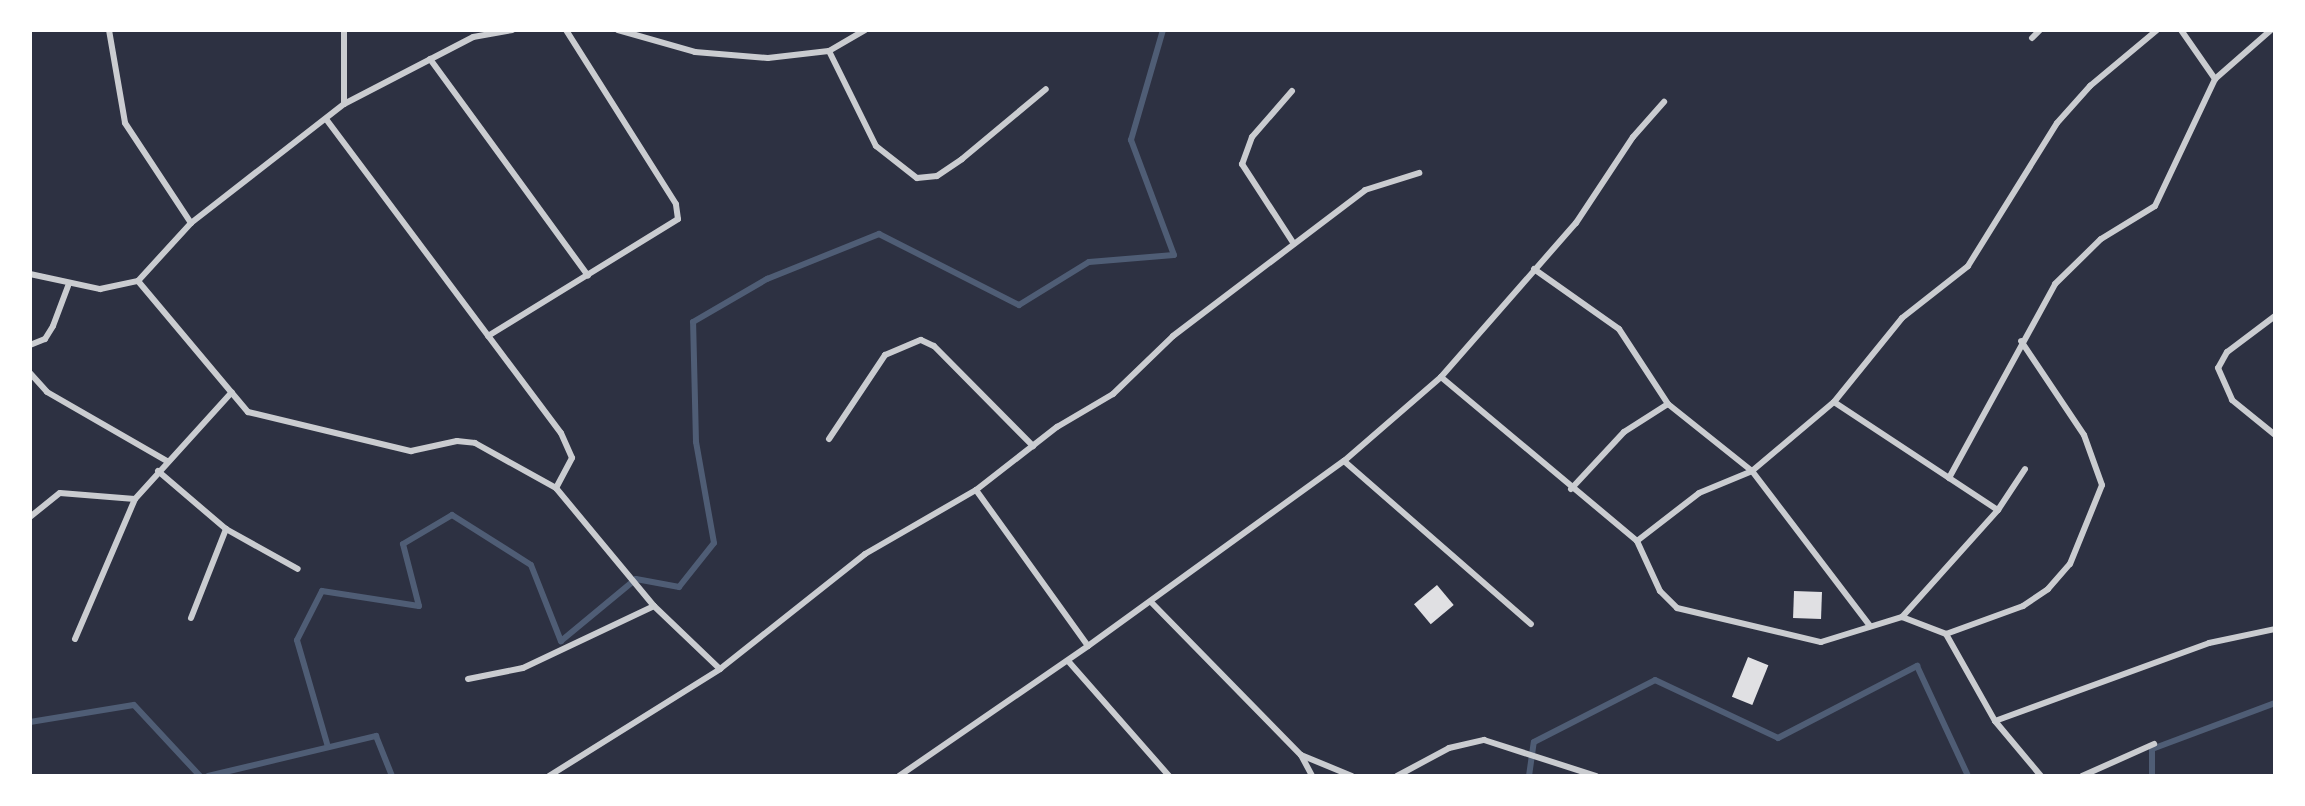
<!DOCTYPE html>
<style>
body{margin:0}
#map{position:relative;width:2305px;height:806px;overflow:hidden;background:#2d3142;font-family:"Exo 2",sans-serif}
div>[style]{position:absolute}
.stream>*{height:6px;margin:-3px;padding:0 3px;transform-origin:3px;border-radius:3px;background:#4f5d75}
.building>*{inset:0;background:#e0e0e3;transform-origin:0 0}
.minor>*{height:6px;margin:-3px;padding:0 3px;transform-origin:3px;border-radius:3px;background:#caccd0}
span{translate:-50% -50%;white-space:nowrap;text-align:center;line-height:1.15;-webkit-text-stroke:5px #fff;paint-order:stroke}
.frame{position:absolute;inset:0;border:32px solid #fff;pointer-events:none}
</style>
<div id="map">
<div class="stream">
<i style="left:30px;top:722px;width:105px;rotate:-9.3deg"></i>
<i style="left:134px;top:705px;width:97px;rotate:47.1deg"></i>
<i style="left:328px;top:747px;width:111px;rotate:-106.2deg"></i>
<i style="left:297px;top:640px;width:55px;rotate:-63deg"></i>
<i style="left:322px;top:591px;width:98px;rotate:8.8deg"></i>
<i style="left:419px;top:606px;width:64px;rotate:-104.5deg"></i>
<i style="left:403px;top:544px;width:57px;rotate:-30.6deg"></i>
<i style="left:452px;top:515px;width:93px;rotate:32.3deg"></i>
<i style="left:531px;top:565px;width:82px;rotate:68.5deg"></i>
<i style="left:561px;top:641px;width:97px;rotate:-39.6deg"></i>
<i style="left:636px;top:579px;width:44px;rotate:10.5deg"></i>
<i style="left:679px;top:587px;width:56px;rotate:-51.5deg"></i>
<i style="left:714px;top:543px;width:103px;rotate:-100.1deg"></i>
<i style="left:696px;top:442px;width:120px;rotate:-91.4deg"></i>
<i style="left:693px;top:322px;width:86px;rotate:-30.2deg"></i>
<i style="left:767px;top:279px;width:121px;rotate:-21.9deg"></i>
<i style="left:879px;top:234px;width:157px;rotate:26.9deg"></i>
<i style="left:1019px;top:305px;width:82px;rotate:-31.6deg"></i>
<i style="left:1089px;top:262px;width:85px;rotate:-4.7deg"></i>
<i style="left:1174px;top:255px;width:123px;rotate:-110.5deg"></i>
<i style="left:1131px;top:140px;width:115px;rotate:-73.8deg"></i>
<i style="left:208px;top:776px;width:173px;rotate:-13.4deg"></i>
<i style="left:376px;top:736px;width:43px;rotate:68.2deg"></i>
<i style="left:1529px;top:776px;width:34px;rotate:-82deg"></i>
<i style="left:1534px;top:742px;width:136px;rotate:-27.1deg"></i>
<i style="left:1655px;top:680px;width:136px;rotate:25.2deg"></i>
<i style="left:1778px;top:738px;width:157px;rotate:-27.4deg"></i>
<i style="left:1917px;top:666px;width:121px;rotate:65.1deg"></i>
<i style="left:2152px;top:776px;width:27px;rotate:-90deg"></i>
<i style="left:2152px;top:749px;width:131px;rotate:-20.5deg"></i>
</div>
<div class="building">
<i style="left:1437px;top:585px;width:26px;height:30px;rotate:50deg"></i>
<i style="left:1794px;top:591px;width:28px;height:27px;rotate:2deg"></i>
<i style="left:1748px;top:657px;width:22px;height:43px;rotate:22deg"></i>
</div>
<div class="minor">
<i style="left:109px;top:30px;width:94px;rotate:80.2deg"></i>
<i style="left:125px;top:123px;width:120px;rotate:56.6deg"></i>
<i style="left:344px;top:30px;width:74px;rotate:90deg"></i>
<i style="left:618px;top:30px;width:80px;rotate:15.9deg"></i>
<i style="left:695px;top:52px;width:73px;rotate:4.7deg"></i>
<i style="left:768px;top:58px;width:61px;rotate:-6.5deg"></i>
<i style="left:829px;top:51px;width:42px;rotate:-30.3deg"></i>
<i style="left:2181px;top:30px;width:60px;rotate:55.2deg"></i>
<i style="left:2032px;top:38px;width:11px;rotate:-45deg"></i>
<i style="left:829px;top:51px;width:106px;rotate:63.7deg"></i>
<i style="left:876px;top:146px;width:52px;rotate:38deg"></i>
<i style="left:917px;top:178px;width:20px;rotate:-6deg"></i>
<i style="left:937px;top:176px;width:30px;rotate:-34deg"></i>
<i style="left:962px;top:159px;width:109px;rotate:-39.8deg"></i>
<i style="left:430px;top:59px;width:268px;rotate:53.9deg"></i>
<i style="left:1292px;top:91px;width:61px;rotate:131deg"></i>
<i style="left:1252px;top:137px;width:29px;rotate:110deg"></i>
<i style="left:1242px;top:164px;width:95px;rotate:57deg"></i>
<i style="left:326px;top:119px;width:392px;rotate:53.2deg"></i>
<i style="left:561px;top:433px;width:27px;rotate:66deg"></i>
<i style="left:572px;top:458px;width:34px;rotate:118deg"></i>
<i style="left:1534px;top:269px;width:104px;rotate:35.2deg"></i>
<i style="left:1619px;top:329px;width:90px;rotate:56.8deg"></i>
<i style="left:1668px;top:404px;width:107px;rotate:38.6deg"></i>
<i style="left:1752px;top:471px;width:195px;rotate:52.7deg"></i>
<i style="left:30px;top:274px;width:72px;rotate:12.1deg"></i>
<i style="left:100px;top:289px;width:39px;rotate:-12deg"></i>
<i style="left:138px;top:281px;width:79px;rotate:-47.6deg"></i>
<i style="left:191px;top:223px;width:194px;rotate:-37.9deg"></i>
<i style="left:344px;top:104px;width:145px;rotate:-27.4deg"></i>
<i style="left:473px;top:37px;width:40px;rotate:-10deg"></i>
<i style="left:138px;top:281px;width:171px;rotate:50deg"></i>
<i style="left:248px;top:412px;width:168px;rotate:13.5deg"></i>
<i style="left:411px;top:451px;width:47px;rotate:-12.3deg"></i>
<i style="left:457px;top:441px;width:18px;rotate:6deg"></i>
<i style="left:475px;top:443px;width:93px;rotate:29.1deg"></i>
<i style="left:556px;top:488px;width:153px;rotate:50.3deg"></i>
<i style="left:654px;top:606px;width:91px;rotate:43.7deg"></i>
<i style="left:2275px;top:316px;width:60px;rotate:143.1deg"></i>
<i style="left:2227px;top:352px;width:18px;rotate:119deg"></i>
<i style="left:2218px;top:368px;width:35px;rotate:66deg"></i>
<i style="left:2232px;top:400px;width:55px;rotate:39.1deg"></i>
<i style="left:488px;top:336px;width:223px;rotate:-31.6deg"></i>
<i style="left:678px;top:219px;width:15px;rotate:-98deg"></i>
<i style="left:676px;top:204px;width:206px;rotate:-122.3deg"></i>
<i style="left:30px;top:345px;width:16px;rotate:-22deg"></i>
<i style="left:45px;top:339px;width:15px;rotate:-58deg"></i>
<i style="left:53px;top:326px;width:43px;rotate:-69.4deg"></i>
<i style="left:30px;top:373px;width:25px;rotate:48deg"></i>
<i style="left:47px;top:392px;width:138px;rotate:29.9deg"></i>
<i style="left:1441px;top:377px;width:205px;rotate:-48.8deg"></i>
<i style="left:1576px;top:223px;width:103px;rotate:-56.5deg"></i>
<i style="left:1633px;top:137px;width:47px;rotate:-48.5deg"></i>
<i style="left:1834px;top:402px;width:196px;rotate:33.4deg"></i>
<i style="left:829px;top:439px;width:101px;rotate:-56.3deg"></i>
<i style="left:885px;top:355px;width:39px;rotate:-23deg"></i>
<i style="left:921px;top:340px;width:14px;rotate:25deg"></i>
<i style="left:934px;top:346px;width:141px;rotate:45.3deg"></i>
<i style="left:1344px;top:461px;width:248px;rotate:41.1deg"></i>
<i style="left:158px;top:471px;width:89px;rotate:40.5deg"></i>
<i style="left:226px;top:529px;width:82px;rotate:29.1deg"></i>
<i style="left:1949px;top:478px;width:221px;rotate:-61.3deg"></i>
<i style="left:2055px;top:284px;width:64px;rotate:-44.4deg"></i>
<i style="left:2101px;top:239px;width:63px;rotate:-31.4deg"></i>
<i style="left:2155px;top:206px;width:140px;rotate:-64.7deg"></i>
<i style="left:2215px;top:79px;width:74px;rotate:-41.2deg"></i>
<i style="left:1571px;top:489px;width:78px;rotate:-47.1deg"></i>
<i style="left:1624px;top:432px;width:52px;rotate:-32.5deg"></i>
<i style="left:976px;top:490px;width:192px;rotate:54.3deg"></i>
<i style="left:1088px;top:646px;width:316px;rotate:-35.9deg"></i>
<i style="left:1344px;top:461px;width:128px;rotate:-40.9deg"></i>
<i style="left:1441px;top:377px;width:256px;rotate:39.9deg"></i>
<i style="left:1637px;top:541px;width:78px;rotate:-37.7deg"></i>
<i style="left:1699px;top:493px;width:57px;rotate:-22.5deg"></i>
<i style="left:1752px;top:471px;width:107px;rotate:-40.1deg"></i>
<i style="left:1834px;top:402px;width:108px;rotate:-51deg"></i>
<i style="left:1902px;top:318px;width:84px;rotate:-38.2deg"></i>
<i style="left:1968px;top:266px;width:168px;rotate:-58.1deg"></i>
<i style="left:2057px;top:123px;width:50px;rotate:-48.3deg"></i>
<i style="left:2090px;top:86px;width:87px;rotate:-39.9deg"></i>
<i style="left:30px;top:517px;width:38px;rotate:-39deg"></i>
<i style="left:60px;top:493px;width:75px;rotate:4.6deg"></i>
<i style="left:1637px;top:541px;width:55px;rotate:65.3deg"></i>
<i style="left:1660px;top:591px;width:24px;rotate:45deg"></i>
<i style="left:1677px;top:608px;width:148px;rotate:13.3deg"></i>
<i style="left:1821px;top:642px;width:85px;rotate:-17.2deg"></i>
<i style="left:1902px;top:617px;width:144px;rotate:-48.1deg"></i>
<i style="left:1998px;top:510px;width:49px;rotate:-56.6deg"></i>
<i style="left:1151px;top:602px;width:214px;rotate:45.6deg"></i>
<i style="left:1301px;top:755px;width:24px;rotate:62deg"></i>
<i style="left:1902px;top:617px;width:47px;rotate:21.1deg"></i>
<i style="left:1946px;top:634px;width:100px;rotate:60.6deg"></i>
<i style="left:1995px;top:721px;width:72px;rotate:50.1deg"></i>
<i style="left:191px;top:618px;width:96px;rotate:-68.5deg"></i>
<i style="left:1946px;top:634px;width:82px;rotate:-20deg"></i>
<i style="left:2023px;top:606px;width:30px;rotate:-34deg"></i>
<i style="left:2048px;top:589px;width:33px;rotate:-49deg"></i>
<i style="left:2070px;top:564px;width:85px;rotate:-67.9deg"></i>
<i style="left:2102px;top:485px;width:53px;rotate:-109.8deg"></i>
<i style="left:2084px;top:435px;width:113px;rotate:-123.8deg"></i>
<i style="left:75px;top:639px;width:152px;rotate:-66.8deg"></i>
<i style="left:135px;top:499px;width:144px;rotate:-47.8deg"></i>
<i style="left:1069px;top:662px;width:152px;rotate:48.7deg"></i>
<i style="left:468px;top:679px;width:56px;rotate:-11.3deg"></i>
<i style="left:523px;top:668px;width:145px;rotate:-25.3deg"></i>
<i style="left:1995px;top:721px;width:228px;rotate:-20deg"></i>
<i style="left:2209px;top:643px;width:67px;rotate:-12deg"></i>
<i style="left:1301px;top:755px;width:55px;rotate:22.4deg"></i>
<i style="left:549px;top:776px;width:202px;rotate:-32deg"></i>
<i style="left:720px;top:669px;width:185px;rotate:-38.4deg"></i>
<i style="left:865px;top:554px;width:128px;rotate:-30deg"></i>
<i style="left:976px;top:490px;width:103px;rotate:-37.9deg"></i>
<i style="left:1057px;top:427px;width:65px;rotate:-30.5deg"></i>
<i style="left:1113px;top:394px;width:83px;rotate:-44deg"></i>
<i style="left:1173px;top:336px;width:241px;rotate:-37.2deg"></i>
<i style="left:1365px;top:190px;width:57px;rotate:-17.5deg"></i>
<i style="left:899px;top:776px;width:229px;rotate:-34.5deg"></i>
<i style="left:1397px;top:776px;width:59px;rotate:-28.3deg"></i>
<i style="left:1449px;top:748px;width:36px;rotate:-13deg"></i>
<i style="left:1484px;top:740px;width:118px;rotate:17.8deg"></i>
<i style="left:2082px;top:776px;width:79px;rotate:-24deg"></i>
</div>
<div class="frame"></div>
</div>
